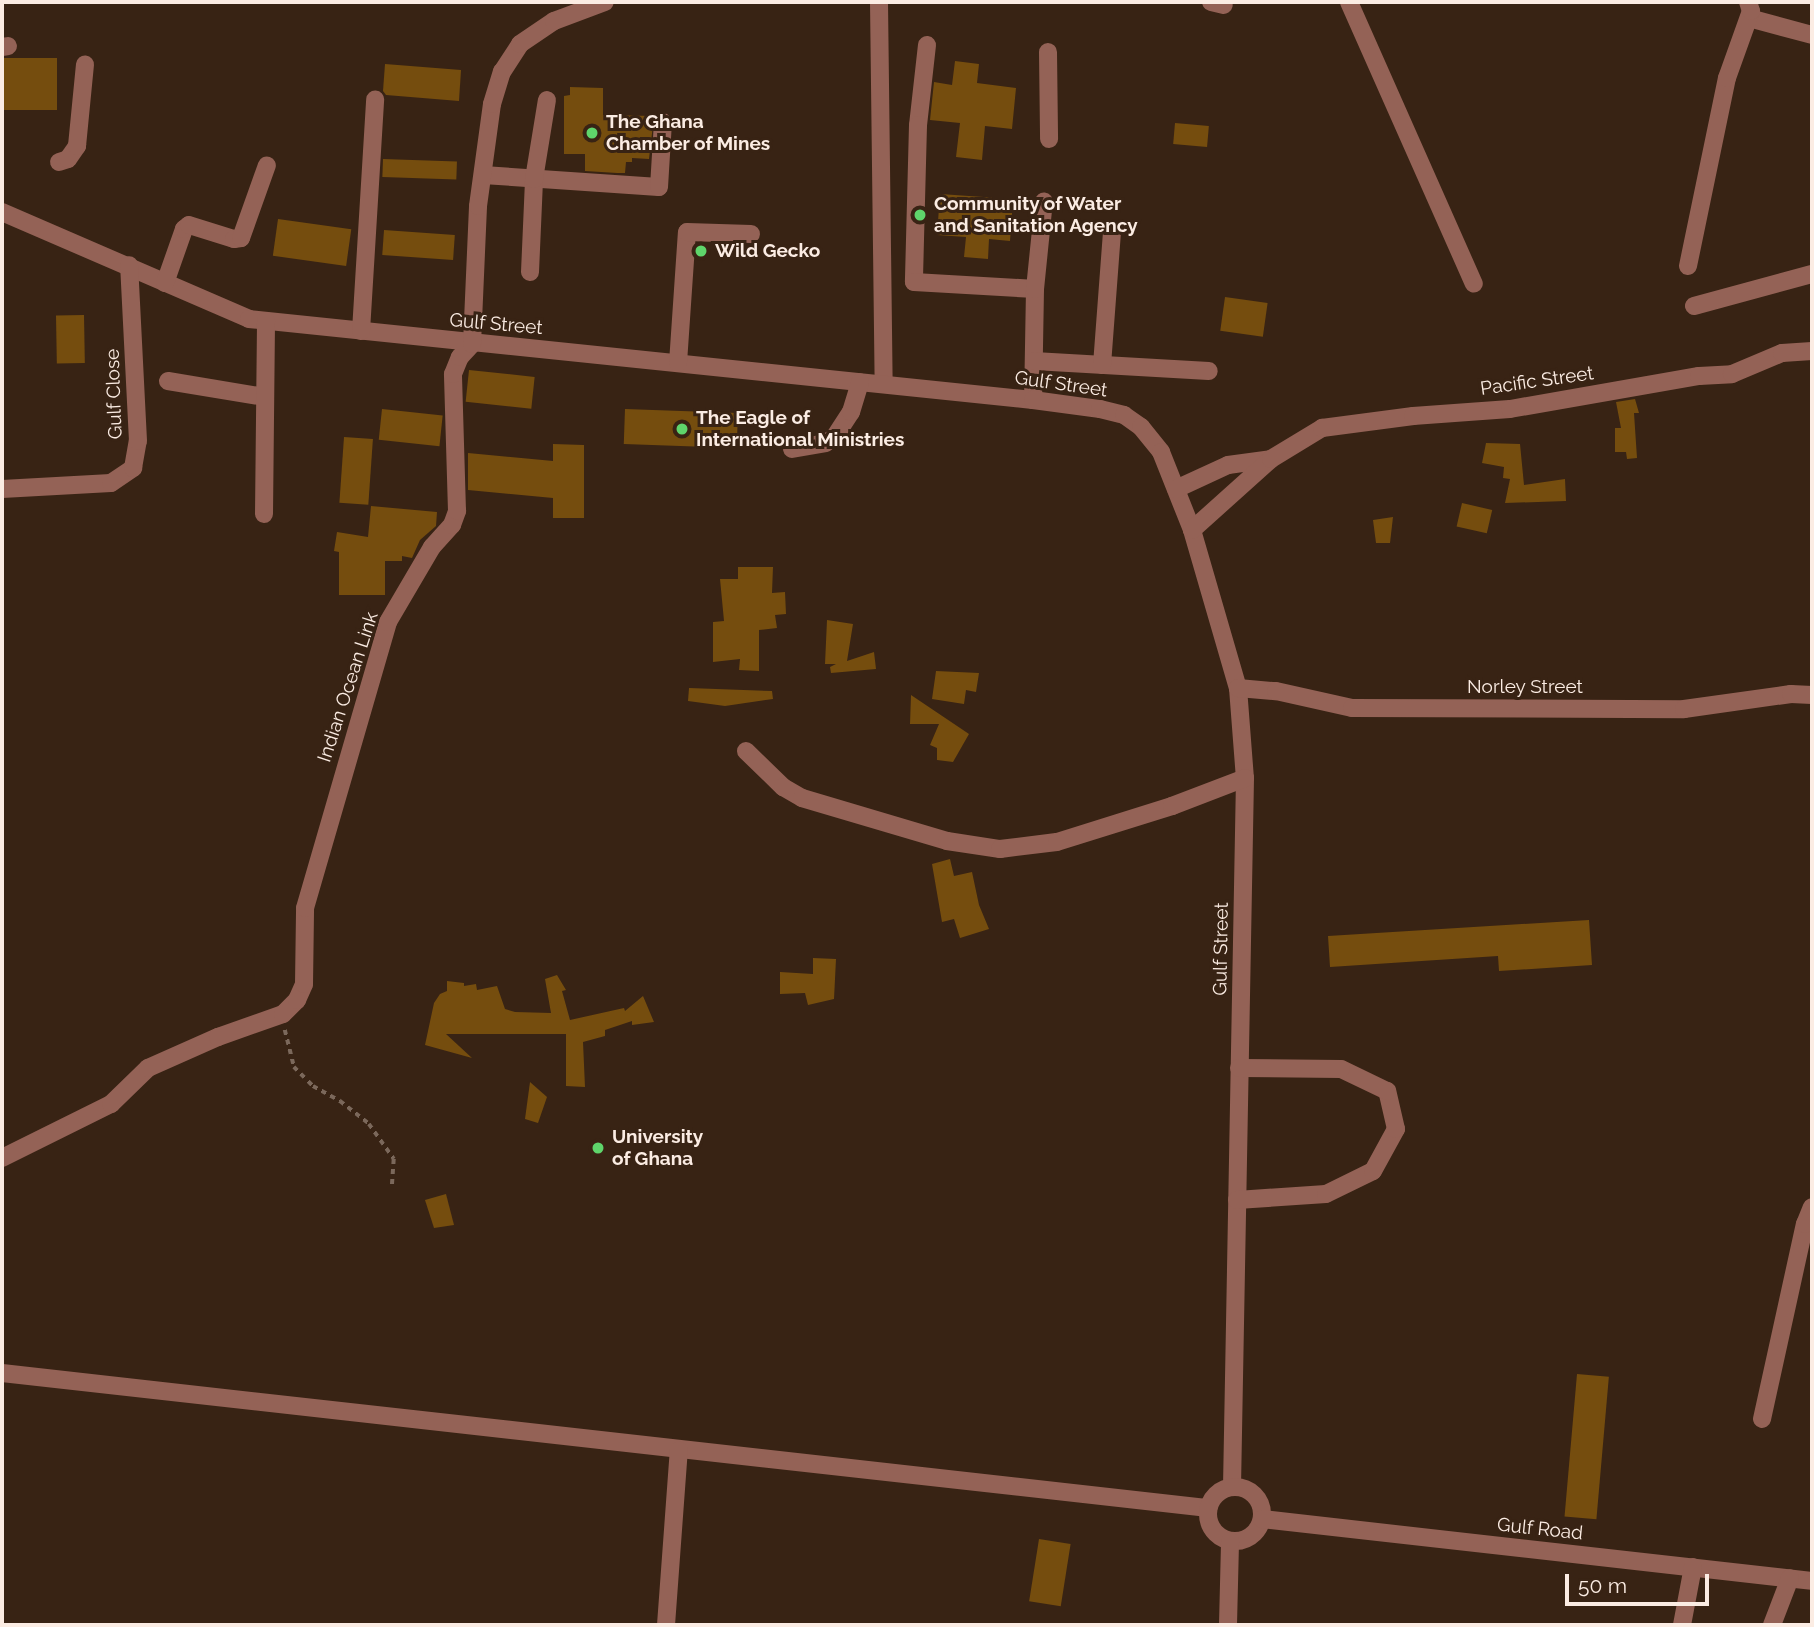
<!DOCTYPE html>
<style>
body{margin:0}
#map{position:relative;width:1814px;height:1627px;overflow:hidden;background:#382314;font-family:Raleway,sans-serif}
div>[style]{position:absolute}
.building>*{inset:0;background:#754d0e;transform-origin:0 0}
.path>*{height:3.5px;margin-top:-1.75px;transform-origin:0;background:repeating-linear-gradient(90deg,#7b685b 0 5px,transparent 0 10px)}
.minor>*{height:18px;margin:-9px;padding:0 9px;transform-origin:9px;border-radius:9px;background:#946256}
.minor>.ring{margin:-9px;padding:0;box-sizing:content-box;background:none;border:18px solid #946256;border-radius:50%}
.dots>*{width:19px;height:19px;translate:-50% -50%;box-sizing:border-box;border:4px solid #382314;border-radius:50%}
span{translate:-50% -50%;white-space:nowrap;text-align:center;line-height:1.15;-webkit-text-stroke:6px #382314;paint-order:stroke}
.poi-label{font-size:19px;color:#fbece3;font-weight:700}
.left{translate:0 -50%;text-align:left}
.street-label{font-size:19px;color:#fbece3}
.frame{position:absolute;inset:0;border:4px solid #fbece3;pointer-events:none}
.scale{position:absolute;left:1565px;top:1574px;width:144px;height:32px;box-sizing:border-box;border:4px solid #fbece3;border-top:0;padding-left:9px;font-size:21px;line-height:24px;white-space:nowrap;color:#fbece3;-webkit-text-stroke:5px #382314;paint-order:stroke}
</style>
<div id="map">
<div class="building">
<i style="left:2px;top:58px;width:55px;height:52px"></i>
<i style="clip-path:polygon(955px 61px,979px 64px,977px 83px,1016px 88px,1012px 129px,985px 126px,982px 160px,956px 157px,960px 123px,930px 120px,934px 82px,952px 85px)"></i>
<i style="clip-path:polygon(385px 64px,461px 70px,459px 101px,386px 95px,383px 91px)"></i>
<i style="clip-path:polygon(570px 87px,603px 88px,603px 115px,654px 116px,649px 159px,632px 158px,632px 162px,626px 162px,625px 173px,617px 173px,585px 171px,585px 154px,564px 154px,564px 96px,570px 95px)"></i>
<i style="left:1175px;top:123px;width:34px;height:21px;rotate:5deg"></i>
<i style="left:383px;top:159px;width:74px;height:18px;rotate:2deg"></i>
<i style="clip-path:polygon(940px 194px,1013px 199px,1010px 241px,989px 239px,988px 259px,964px 257px,966px 237px,937px 235px)"></i>
<i style="left:278px;top:219px;width:74px;height:37px;rotate:8deg"></i>
<i style="left:384px;top:230px;width:71px;height:25px;rotate:4deg"></i>
<i style="left:1225px;top:297px;width:43px;height:34px;rotate:8deg"></i>
<i style="left:84px;top:315px;width:48px;height:28px;rotate:89deg"></i>
<i style="left:469px;top:370px;width:66px;height:32px;rotate:6deg"></i>
<i style="clip-path:polygon(1635px 399px,1639px 413px,1634px 413px,1637px 458px,1627px 459px,1626px 452px,1615px 452px,1615px 428px,1621px 428px,1616px 402px)"></i>
<i style="left:382px;top:409px;width:61px;height:31px;rotate:6deg"></i>
<i style="left:625px;top:409px;width:113px;height:35px;rotate:2deg"></i>
<i style="left:344px;top:437px;width:29px;height:66px;rotate:4deg"></i>
<i style="clip-path:polygon(1486px 443px,1520px 444px,1524px 485px,1565px 479px,1566px 501px,1505px 503px,1510px 479px,1503px 478px,1504px 467px,1482px 463px)"></i>
<i style="clip-path:polygon(553px 444px,584px 445px,584px 518px,553px 518px,553px 498px,468px 490px,468px 453px,553px 461px)"></i>
<i style="left:1462px;top:503px;width:31px;height:24px;rotate:13deg"></i>
<i style="clip-path:polygon(371px 506px,437px 512px,436px 526px,420px 540px,412px 558px,402px 556px,402px 561px,385px 561px,385px 595px,339px 595px,339px 552px,334px 551px,337px 532px,368px 537px)"></i>
<i style="clip-path:polygon(1393px 517px,1390px 543px,1376px 543px,1373px 520px)"></i>
<i style="clip-path:polygon(738px 567px,773px 567px,772px 593px,785px 592px,786px 614px,775px 615px,777px 628px,759px 630px,759px 671px,739px 670px,740px 659px,713px 662px,713px 622px,724px 621px,720px 579px,738px 579px)"></i>
<i style="clip-path:polygon(827px 620px,853px 624px,847px 661px,874px 652px,876px 669px,831px 673px,830px 667px,836px 664px,825px 664px)"></i>
<i style="clip-path:polygon(936px 671px,979px 673px,976px 692px,966px 690px,964px 704px,932px 699px)"></i>
<i style="clip-path:polygon(689px 688px,772px 691px,773px 699px,725px 706px,688px 701px)"></i>
<i style="clip-path:polygon(911px 695px,969px 734px,953px 762px,937px 760px,937px 748px,930px 745px,939px 724px,910px 724px)"></i>
<i style="clip-path:polygon(950px 859px,954px 876px,972px 872px,979px 905px,989px 929px,960px 938px,954px 919px,942px 922px,932px 864px)"></i>
<i style="clip-path:polygon(1589px 920px,1592px 965px,1499px 971px,1498px 956px,1330px 967px,1328px 936px)"></i>
<i style="clip-path:polygon(813px 958px,836px 959px,834px 999px,808px 1005px,805px 993px,780px 994px,780px 972px,813px 974px)"></i>
<i style="clip-path:polygon(557px 975px,566px 990px,562px 991px,570px 1020px,624px 1008px,625px 1011px,643px 996px,654px 1022px,632px 1025px,632px 1021px,605px 1030px,605px 1036px,583px 1042px,585px 1087px,566px 1086px,566px 1034px,446px 1034px,472px 1058px,425px 1045px,434px 1003px,440px 994px,447px 991px,447px 981px,464px 983px,464px 986px,476px 984px,477px 990px,497px 986px,505px 1009px,515px 1012px,551px 1013px,545px 979px)"></i>
<i style="clip-path:polygon(530px 1082px,547px 1097px,538px 1123px,525px 1119px)"></i>
<i style="clip-path:polygon(446px 1194px,454px 1225px,434px 1228px,425px 1200px)"></i>
<i style="left:1577px;top:1374px;width:32px;height:143px;rotate:5deg"></i>
<i style="left:1039px;top:1539px;width:32px;height:63px;rotate:9deg"></i>
</div>
<div class="path">
<i style="left:285px;top:1030px;width:38px;rotate:76deg"></i>
<i style="left:294px;top:1067px;width:27px;rotate:45deg"></i>
<i style="left:313px;top:1086px;width:31px;rotate:29deg"></i>
<i style="left:340px;top:1101px;width:37px;rotate:38deg"></i>
<i style="left:369px;top:1124px;width:43px;rotate:54.5deg"></i>
<i style="left:394px;top:1159px;width:29px;rotate:94deg"></i>
</div>
<div class="minor">
<i style="left:879px;top:2px;width:382px;rotate:89.3deg"></i>
<i style="left:1211px;top:2px;width:13px;rotate:13deg"></i>
<i style="left:1349px;top:2px;width:308px;rotate:66.1deg"></i>
<i style="left:1749px;top:18px;width:65px;rotate:15.1deg"></i>
<i style="left:927px;top:45px;width:81px;rotate:96.4deg"></i>
<i style="left:918px;top:125px;width:157px;rotate:91.5deg"></i>
<i style="left:914px;top:282px;width:121px;rotate:3.3deg"></i>
<i style="left:1035px;top:289px;width:111px;rotate:91deg"></i>
<i style="left:2px;top:47px;width:6px;rotate:-9deg"></i>
<i style="left:1048px;top:52px;width:87px;rotate:89.3deg"></i>
<i style="left:59px;top:162px;width:9px;rotate:-18deg"></i>
<i style="left:68px;top:159px;width:16px;rotate:-55deg"></i>
<i style="left:77px;top:146px;width:82px;rotate:-84.4deg"></i>
<i style="left:483px;top:175px;width:176px;rotate:3.9deg"></i>
<i style="left:659px;top:187px;width:65px;rotate:-86.5deg"></i>
<i style="left:2px;top:212px;width:269px;rotate:23.4deg"></i>
<i style="left:249px;top:319px;width:788px;rotate:5.9deg"></i>
<i style="left:1033px;top:400px;width:68px;rotate:7.7deg"></i>
<i style="left:1100px;top:409px;width:25px;rotate:14deg"></i>
<i style="left:1124px;top:415px;width:21px;rotate:35deg"></i>
<i style="left:1141px;top:427px;width:32px;rotate:51deg"></i>
<i style="left:1161px;top:452px;width:84px;rotate:68.3deg"></i>
<i style="left:1192px;top:530px;width:165px;rotate:73.8deg"></i>
<i style="left:1238px;top:688px;width:90px;rotate:85.6deg"></i>
<i style="left:1245px;top:778px;width:709px;rotate:91.05deg"></i>
<i style="left:1688px;top:266px;width:192px;rotate:-78.3deg"></i>
<i style="left:1727px;top:78px;width:71px;rotate:-70.3deg"></i>
<i style="left:1751px;top:11px;width:9px;rotate:-108deg"></i>
<i style="left:530px;top:272px;width:93px;rotate:-87.5deg"></i>
<i style="left:534px;top:179px;width:80px;rotate:-80.7deg"></i>
<i style="left:165px;top:283px;width:57px;rotate:-70.6deg"></i>
<i style="left:184px;top:229px;width:6px;rotate:-39deg"></i>
<i style="left:189px;top:225px;width:47px;rotate:17.3deg"></i>
<i style="left:234px;top:239px;width:7px;rotate:-8deg"></i>
<i style="left:241px;top:238px;width:77px;rotate:-70.4deg"></i>
<i style="left:1035px;top:289px;width:88px;rotate:-84.2deg"></i>
<i style="left:1694px;top:306px;width:122px;rotate:-15.2deg"></i>
<i style="left:361px;top:331px;width:232px;rotate:-86.5deg"></i>
<i style="left:1034px;top:361px;width:175px;rotate:3.3deg"></i>
<i style="left:678px;top:363px;width:131px;rotate:-86.1deg"></i>
<i style="left:687px;top:232px;width:64px;rotate:1.8deg"></i>
<i style="left:1102px;top:365px;width:134px;rotate:-85.7deg"></i>
<i style="left:168px;top:381px;width:98px;rotate:9.4deg"></i>
<i style="left:792px;top:449px;width:34px;rotate:-10deg"></i>
<i style="left:825px;top:443px;width:10px;rotate:-29deg"></i>
<i style="left:834px;top:438px;width:31px;rotate:-57deg"></i>
<i style="left:851px;top:412px;width:31px;rotate:-73deg"></i>
<i style="left:2px;top:489px;width:109px;rotate:-3.2deg"></i>
<i style="left:111px;top:483px;width:27px;rotate:-34deg"></i>
<i style="left:133px;top:468px;width:27px;rotate:-80deg"></i>
<i style="left:138px;top:441px;width:176px;rotate:-92.9deg"></i>
<i style="left:1176px;top:489px;width:57px;rotate:-24.8deg"></i>
<i style="left:1228px;top:465px;width:43px;rotate:-7.9deg"></i>
<i style="left:264px;top:514px;width:193px;rotate:-89.4deg"></i>
<i style="left:1192px;top:530px;width:106px;rotate:-41.9deg"></i>
<i style="left:1271px;top:459px;width:60px;rotate:-31.3deg"></i>
<i style="left:1322px;top:428px;width:92px;rotate:-7.5deg"></i>
<i style="left:1413px;top:416px;width:97px;rotate:-4.1deg"></i>
<i style="left:1510px;top:409px;width:192px;rotate:-9.9deg"></i>
<i style="left:1699px;top:376px;width:33px;rotate:-3deg"></i>
<i style="left:1732px;top:374px;width:54px;rotate:-22.8deg"></i>
<i style="left:1782px;top:353px;width:30px;rotate:-4deg"></i>
<i style="left:1238px;top:688px;width:38px;rotate:5deg"></i>
<i style="left:1276px;top:691px;width:78px;rotate:12.6deg"></i>
<i style="left:1352px;top:708px;width:332px;rotate:0.2deg"></i>
<i style="left:1684px;top:709px;width:108px;rotate:-8deg"></i>
<i style="left:1791px;top:694px;width:21px;rotate:3deg"></i>
<i style="left:746px;top:751px;width:52px;rotate:44.2deg"></i>
<i style="left:783px;top:787px;width:22px;rotate:30deg"></i>
<i style="left:802px;top:798px;width:151px;rotate:16.5deg"></i>
<i style="left:947px;top:841px;width:54px;rotate:8.6deg"></i>
<i style="left:1000px;top:849px;width:57px;rotate:-7deg"></i>
<i style="left:1057px;top:842px;width:121px;rotate:-17.4deg"></i>
<i style="left:1172px;top:806px;width:78px;rotate:-21deg"></i>
<i style="left:2px;top:1158px;width:122px;rotate:-26.4deg"></i>
<i style="left:111px;top:1104px;width:52px;rotate:-44.2deg"></i>
<i style="left:148px;top:1068px;width:77px;rotate:-23.9deg"></i>
<i style="left:218px;top:1037px;width:69px;rotate:-19.5deg"></i>
<i style="left:283px;top:1014px;width:20px;rotate:-45deg"></i>
<i style="left:297px;top:1000px;width:17px;rotate:-66deg"></i>
<i style="left:304px;top:984px;width:76px;rotate:-89.2deg"></i>
<i style="left:305px;top:908px;width:298px;rotate:-73.8deg"></i>
<i style="left:388px;top:622px;width:87px;rotate:-59.6deg"></i>
<i style="left:432px;top:547px;width:30px;rotate:-48deg"></i>
<i style="left:452px;top:525px;width:15px;rotate:-70deg"></i>
<i style="left:457px;top:511px;width:137px;rotate:-91.7deg"></i>
<i style="left:453px;top:374px;width:18px;rotate:-68deg"></i>
<i style="left:460px;top:357px;width:18px;rotate:-47deg"></i>
<i style="left:472px;top:344px;width:138px;rotate:-87.5deg"></i>
<i style="left:478px;top:206px;width:103px;rotate:-82.2deg"></i>
<i style="left:492px;top:104px;width:34px;rotate:-73deg"></i>
<i style="left:502px;top:72px;width:33px;rotate:-57deg"></i>
<i style="left:520px;top:44px;width:41px;rotate:-34.1deg"></i>
<i style="left:554px;top:21px;width:54px;rotate:-20.4deg"></i>
<i style="left:1237px;top:1200px;width:89px;rotate:-3.9deg"></i>
<i style="left:1326px;top:1194px;width:52px;rotate:-26.1deg"></i>
<i style="left:1373px;top:1171px;width:48px;rotate:-61.3deg"></i>
<i style="left:1396px;top:1129px;width:39px;rotate:-103deg"></i>
<i style="left:1387px;top:1091px;width:51px;rotate:-154.4deg"></i>
<i style="left:1341px;top:1069px;width:102px;rotate:-179.4deg"></i>
<i style="left:2px;top:1373px;width:1214px;rotate:6.39deg"></i>
<i style="left:1762px;top:1419px;width:200px;rotate:-77.6deg"></i>
<i style="left:1805px;top:1224px;width:18px;rotate:-68deg"></i>
<i class="ring" style="left:1208px;top:1487px;width:36px;height:36px"></i>
<i style="left:1262px;top:1519px;width:553px;rotate:6.43deg"></i>
<i style="left:666px;top:1625px;width:175px;rotate:-85.8deg"></i>
<i style="left:1228px;top:1625px;width:84px;rotate:-88.6deg"></i>
<i style="left:1682px;top:1625px;width:59px;rotate:-79.3deg"></i>
<i style="left:1772px;top:1625px;width:50px;rotate:-69deg"></i>
</div>
<div class="dots">
<i style="left:592px;top:133px;background:#5fd56b"></i>
<i style="left:920px;top:215px;background:#5fd56b"></i>
<i style="left:701px;top:251px;background:#5fd56b"></i>
<i style="left:682px;top:429px;background:#5fd56b"></i>
<i style="left:598px;top:1148px;background:#5fd56b"></i>
</div>
<div class="poi-label">
<span class="left" style="left:606px;top:133px">The Ghana<br>Chamber of Mines</span>
<span class="left" style="left:934px;top:215px">Community of Water<br>and Sanitation Agency</span>
<span class="left" style="left:715px;top:251px">Wild Gecko</span>
<span class="left" style="left:696px;top:429px">The Eagle of<br>International Ministries</span>
<span class="left" style="left:612px;top:1148px">University<br>of Ghana</span>
</div>
<div class="street-label">
<span style="left:496px;top:324px;rotate:5deg">Gulf Street</span>
<span style="left:1537px;top:381px;rotate:-8deg">Pacific Street</span>
<span style="left:1061px;top:384px;rotate:8deg">Gulf Street</span>
<span style="left:114px;top:394px;rotate:-92deg">Gulf Close</span>
<span style="left:348px;top:687px;rotate:-72deg">Indian Ocean Link</span>
<span style="left:1525px;top:687px">Norley Street</span>
<span style="left:1221px;top:949px;rotate:-89deg">Gulf Street</span>
<span style="left:1540px;top:1529px;rotate:6deg">Gulf Road</span>
</div>
<div class="frame"></div>
<div class="scale">50 m</div>
</div>
